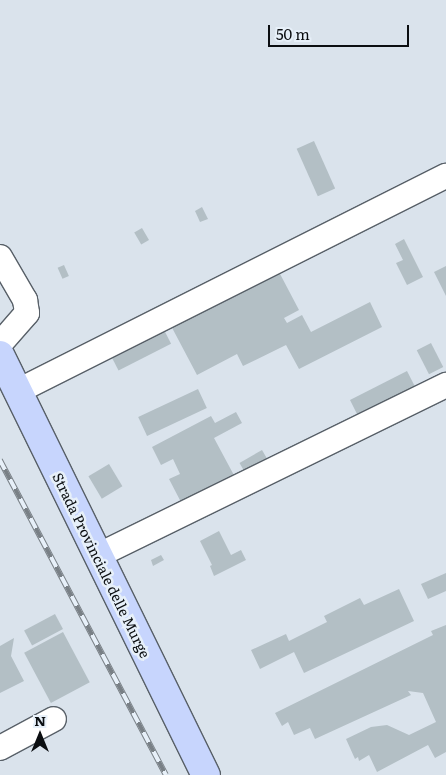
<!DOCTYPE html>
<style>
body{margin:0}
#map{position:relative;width:446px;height:775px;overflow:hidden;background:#dae3ec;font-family:Literata,serif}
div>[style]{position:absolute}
.building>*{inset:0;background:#b3bfc5;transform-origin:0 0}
.roads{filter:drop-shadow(1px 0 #586068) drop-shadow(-1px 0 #586068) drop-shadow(0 1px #586068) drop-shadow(0 -1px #586068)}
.minor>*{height:24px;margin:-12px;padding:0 12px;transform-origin:12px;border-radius:12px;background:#fff}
.major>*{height:28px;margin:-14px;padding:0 14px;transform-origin:14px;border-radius:14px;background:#c7d5fd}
.rail>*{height:5.5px;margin-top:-2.75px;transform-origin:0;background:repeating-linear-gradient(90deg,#e7f0f9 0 11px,#798086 0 22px);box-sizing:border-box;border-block:1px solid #798086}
span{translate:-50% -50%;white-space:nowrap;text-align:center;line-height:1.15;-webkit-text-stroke:5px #e7f0f9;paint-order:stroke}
.street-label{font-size:14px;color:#0b0e11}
.north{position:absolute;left:15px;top:710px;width:50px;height:50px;-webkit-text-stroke:4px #e7f0f9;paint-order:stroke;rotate:0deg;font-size:14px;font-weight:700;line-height:20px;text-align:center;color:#0b0e11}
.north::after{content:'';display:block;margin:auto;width:18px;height:22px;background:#0b0e11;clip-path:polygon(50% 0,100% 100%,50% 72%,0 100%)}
.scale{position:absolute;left:268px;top:25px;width:141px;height:22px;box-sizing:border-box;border:2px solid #0b0e11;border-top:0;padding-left:6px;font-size:15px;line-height:18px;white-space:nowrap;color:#0b0e11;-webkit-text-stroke:4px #e7f0f9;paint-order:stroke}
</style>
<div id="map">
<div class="building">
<i style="left:314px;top:141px;width:52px;height:19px;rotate:66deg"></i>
<i style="clip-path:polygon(202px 207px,208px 219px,200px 222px,195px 211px)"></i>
<i style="left:142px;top:228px;width:14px;height:9px;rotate:60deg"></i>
<i style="clip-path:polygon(404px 239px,423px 277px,407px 285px,396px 263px,403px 260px,395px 244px)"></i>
<i style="left:64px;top:265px;width:12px;height:7px;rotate:66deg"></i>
<i style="clip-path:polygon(446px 266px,446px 296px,434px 272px)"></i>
<i style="clip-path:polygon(279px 272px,299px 310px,284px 318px,287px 323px,302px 315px,311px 332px,370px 302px,382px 327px,299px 369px,286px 345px,243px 366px,237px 354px,197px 375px,169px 322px)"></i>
<i style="left:162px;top:326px;width:20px;height:59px;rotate:63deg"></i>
<i style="left:431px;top:343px;width:27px;height:16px;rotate:63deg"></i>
<i style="left:407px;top:371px;width:20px;height:64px;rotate:63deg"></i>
<i style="left:198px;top:389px;width:21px;height:66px;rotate:65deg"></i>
<i style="clip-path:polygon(236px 412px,242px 423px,214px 438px,236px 479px,183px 506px,169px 479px,180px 474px,173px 459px,161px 465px,152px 447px,211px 416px,215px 423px)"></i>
<i style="left:262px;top:450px;width:14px;height:26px;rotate:60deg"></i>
<i style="left:109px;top:464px;width:26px;height:24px;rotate:59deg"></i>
<i style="clip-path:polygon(219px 531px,231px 555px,241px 550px,246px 560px,214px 576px,210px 566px,212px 565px,200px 541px)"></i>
<i style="clip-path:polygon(161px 555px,164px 560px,153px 566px,151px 560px)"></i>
<i style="clip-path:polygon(446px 573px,446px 591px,428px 599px,421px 584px)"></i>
<i style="clip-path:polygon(399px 589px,414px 621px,304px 673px,294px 652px,260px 669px,251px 650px,286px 634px,289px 641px,327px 622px,324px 616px,360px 598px,364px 605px)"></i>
<i style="left:55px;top:614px;width:17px;height:35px;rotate:62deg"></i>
<i style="clip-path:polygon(446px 625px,446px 752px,435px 758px,428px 745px,377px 772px,369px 755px,359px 761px,358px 757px,355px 759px,346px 739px,371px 727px,387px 725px,409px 735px,436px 722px,423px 693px,408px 691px,411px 695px,315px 739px,310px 728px,294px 735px,288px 722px,282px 726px,275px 713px,433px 635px,431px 631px)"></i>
<i style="left:63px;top:632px;width:57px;height:44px;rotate:62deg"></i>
<i style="clip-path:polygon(14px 638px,11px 656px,24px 681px,0 693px,0 646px)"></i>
</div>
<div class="roads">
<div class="minor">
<i style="left:0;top:257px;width:50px;rotate:59.8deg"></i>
<i style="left:25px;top:300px;width:13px;rotate:81deg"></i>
<i style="left:27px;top:313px;width:41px;rotate:131.1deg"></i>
<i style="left:18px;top:391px;width:479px;rotate:-26.7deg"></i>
<i style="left:97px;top:556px;width:389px;rotate:-26.1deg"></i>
<i style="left:0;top:748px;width:61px;rotate:-28.2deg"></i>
</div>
<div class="major">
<i style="left:0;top:355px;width:468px;rotate:63.9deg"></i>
</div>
</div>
<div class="rail">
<i style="left:0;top:460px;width:356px;rotate:62.2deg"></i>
</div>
<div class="street-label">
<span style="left:102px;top:565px;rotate:64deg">Strada Provinciale delle Murge</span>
</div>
<div class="north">N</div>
<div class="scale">50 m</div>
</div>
